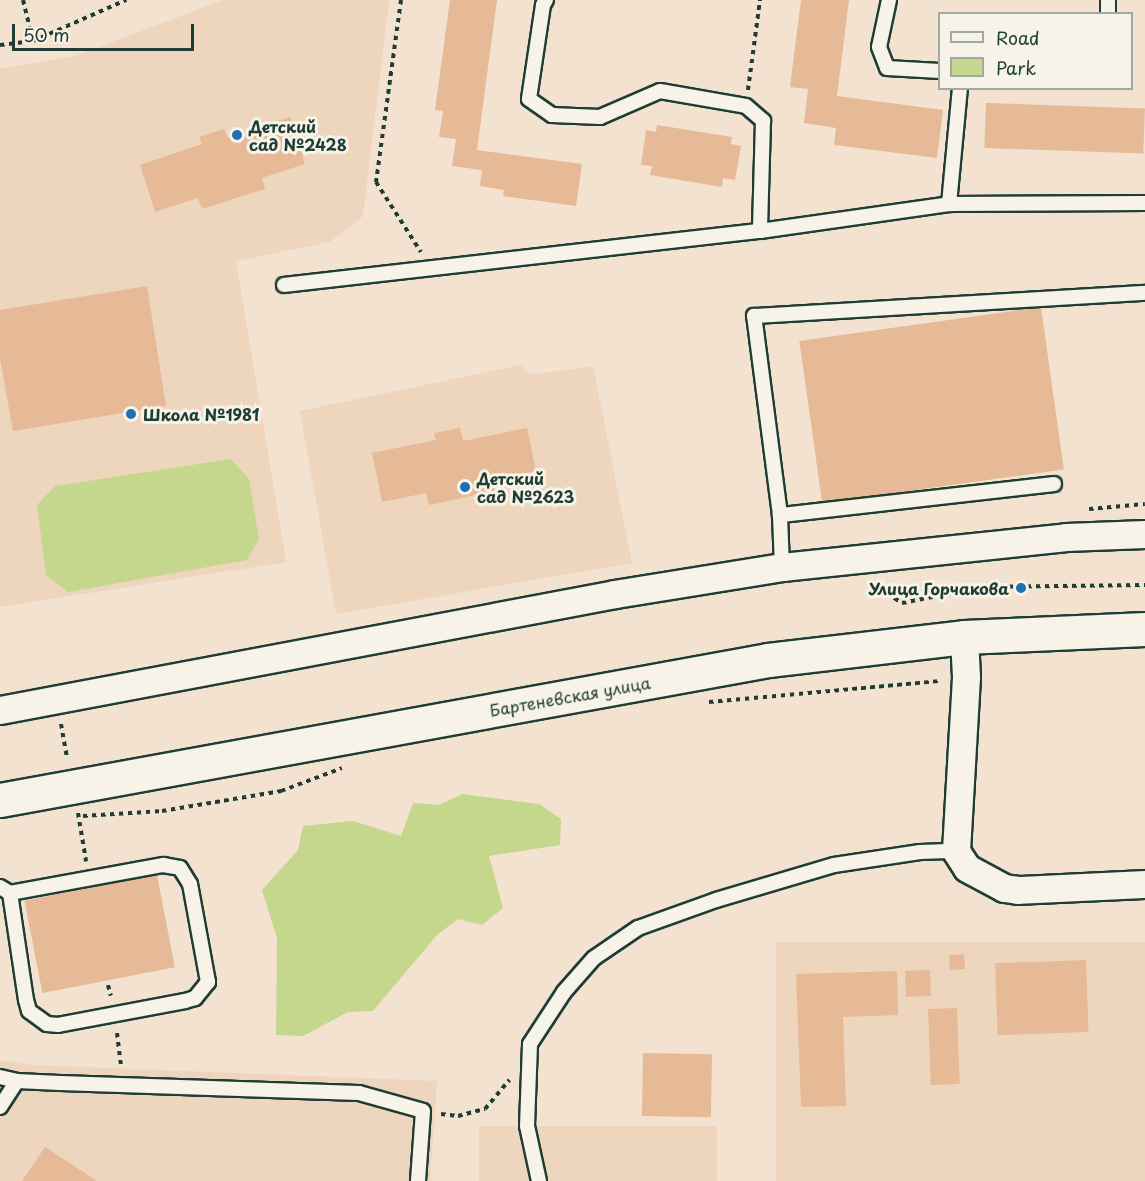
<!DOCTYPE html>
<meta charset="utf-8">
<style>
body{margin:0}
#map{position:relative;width:1145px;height:1181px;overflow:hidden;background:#f2e2cf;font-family:"Playpen Sans",sans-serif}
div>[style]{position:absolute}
.built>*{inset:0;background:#eed6be;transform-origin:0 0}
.green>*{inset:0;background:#c4d78c}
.building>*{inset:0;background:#e6ba96;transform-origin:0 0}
.path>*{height:4px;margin-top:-2px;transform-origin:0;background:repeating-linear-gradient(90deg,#1f3d34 0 4.5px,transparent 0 9px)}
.roads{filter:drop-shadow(2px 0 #1f3d34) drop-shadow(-2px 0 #1f3d34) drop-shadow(0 2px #1f3d34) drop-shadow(0 -2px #1f3d34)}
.lane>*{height:14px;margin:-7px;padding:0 7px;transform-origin:7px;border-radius:7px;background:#f7f3e8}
.street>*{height:27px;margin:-13.5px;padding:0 13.5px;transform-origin:13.5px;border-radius:13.5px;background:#f7f3e8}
.secondary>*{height:33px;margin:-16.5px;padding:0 16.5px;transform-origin:16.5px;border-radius:16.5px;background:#f7f3e8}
.dots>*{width:16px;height:16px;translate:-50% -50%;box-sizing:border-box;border:3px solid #f7f3e8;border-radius:50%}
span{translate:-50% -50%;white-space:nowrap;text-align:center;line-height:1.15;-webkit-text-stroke:6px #f7f3e8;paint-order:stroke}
.poi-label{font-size:16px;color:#1f3d34;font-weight:700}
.left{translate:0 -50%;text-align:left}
.right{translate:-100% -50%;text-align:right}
.street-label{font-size:16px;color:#1f3d34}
.legend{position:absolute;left:938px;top:12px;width:195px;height:78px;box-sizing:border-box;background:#f7f3e8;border:2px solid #a1aaa0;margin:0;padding:8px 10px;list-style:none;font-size:18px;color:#1f3d34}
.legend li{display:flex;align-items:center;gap:12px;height:30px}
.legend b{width:30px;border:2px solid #a1aaa0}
.scale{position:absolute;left:12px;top:24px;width:182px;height:27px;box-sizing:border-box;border:3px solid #1f3d34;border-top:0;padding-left:8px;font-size:18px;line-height:21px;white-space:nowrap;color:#1f3d34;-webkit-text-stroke:4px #f7f3e8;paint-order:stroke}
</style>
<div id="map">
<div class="built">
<i style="clip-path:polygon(223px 0,389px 0,363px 216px,330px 242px,236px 261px,286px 562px,0 607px,0 69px,75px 56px)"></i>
<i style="clip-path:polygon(521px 365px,531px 375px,593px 366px,632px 563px,336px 614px,300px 411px)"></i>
<i style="left:1145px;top:942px;width:239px;height:369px;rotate:90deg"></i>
<i style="clip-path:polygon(0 1060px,31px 1065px,437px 1081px,430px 1181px,0 1181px)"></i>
<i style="left:479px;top:1126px;width:238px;height:55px"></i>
</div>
<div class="green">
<i style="clip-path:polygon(231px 459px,249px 479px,259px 539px,247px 560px,68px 592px,46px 575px,37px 505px,55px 486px)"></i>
<i style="clip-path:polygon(462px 794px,539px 804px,561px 819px,560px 845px,489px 856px,503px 908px,482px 925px,458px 919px,437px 935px,373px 1011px,348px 1012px,303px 1036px,276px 1035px,277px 938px,262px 890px,298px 850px,303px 826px,353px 821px,401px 836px,413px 803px,439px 805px)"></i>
</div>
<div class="building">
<i style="clip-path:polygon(450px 0,497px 0,477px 150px,582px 164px,576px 206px,503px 196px,504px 190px,480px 186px,482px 170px,452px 166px,456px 139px,439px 137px,443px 111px,435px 110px)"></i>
<i style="clip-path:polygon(801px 0,849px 0,837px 96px,943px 110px,937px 158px,834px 145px,836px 128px,804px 123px,808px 89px,790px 87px)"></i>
<i style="left:986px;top:103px;width:159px;height:45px;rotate:2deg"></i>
<i style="clip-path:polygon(290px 117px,305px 164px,262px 178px,265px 189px,202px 209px,198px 198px,155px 212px,140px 165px,202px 144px,199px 137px,224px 129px,228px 138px)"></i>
<i style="clip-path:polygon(657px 125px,732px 137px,731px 144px,741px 146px,735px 180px,723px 178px,722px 187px,650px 175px,652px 166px,641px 165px,646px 130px,656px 132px)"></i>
<i style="clip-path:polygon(147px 286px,166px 406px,13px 431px,0 359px,0 310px)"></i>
<i style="left:1041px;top:307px;width:164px;height:244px;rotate:82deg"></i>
<i style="clip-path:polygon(460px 428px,463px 441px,527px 428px,536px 471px,492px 480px,494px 491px,429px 505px,426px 493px,382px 502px,372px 453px,436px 440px,434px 433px)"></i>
<i style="left:157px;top:875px;width:94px;height:135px;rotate:79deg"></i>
<i style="left:964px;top:954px;width:15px;height:15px;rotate:86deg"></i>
<i style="left:1086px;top:960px;width:72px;height:91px;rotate:88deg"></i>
<i style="left:930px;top:970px;width:26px;height:25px;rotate:88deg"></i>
<i style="clip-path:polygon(897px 971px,898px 1015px,843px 1017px,846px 1106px,801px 1107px,796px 974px)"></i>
<i style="left:957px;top:1008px;width:76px;height:29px;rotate:88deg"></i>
<i style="left:643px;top:1053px;width:69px;height:63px;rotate:1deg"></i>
<i style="clip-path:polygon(45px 1147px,97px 1181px,22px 1181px)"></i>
</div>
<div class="path">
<i style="left:23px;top:0;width:42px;rotate:76.3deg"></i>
<i style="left:401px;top:0;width:184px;rotate:97.8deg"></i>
<i style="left:376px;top:182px;width:83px;rotate:57.3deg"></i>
<i style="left:0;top:45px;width:33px;rotate:-7deg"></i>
<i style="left:33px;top:41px;width:102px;rotate:-23.8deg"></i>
<i style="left:748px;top:90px;width:91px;rotate:-82.4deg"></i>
<i style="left:1089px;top:509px;width:56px;rotate:-5.1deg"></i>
<i style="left:872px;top:583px;width:36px;rotate:34deg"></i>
<i style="left:902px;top:603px;width:82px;rotate:-11.3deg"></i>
<i style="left:982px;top:587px;width:163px;rotate:-0.7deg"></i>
<i style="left:709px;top:702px;width:233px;rotate:-5.2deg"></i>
<i style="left:61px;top:724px;width:35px;rotate:80deg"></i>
<i style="left:78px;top:813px;width:49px;rotate:80.5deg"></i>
<i style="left:83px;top:816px;width:79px;rotate:-3.6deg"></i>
<i style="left:162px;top:811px;width:121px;rotate:-9.5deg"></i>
<i style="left:281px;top:791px;width:65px;rotate:-20.7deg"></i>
<i style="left:108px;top:985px;width:11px;rotate:75deg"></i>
<i style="left:117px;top:1033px;width:34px;rotate:83deg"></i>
<i style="left:441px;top:1114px;width:17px;rotate:7deg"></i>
<i style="left:458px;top:1116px;width:28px;rotate:-15deg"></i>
<i style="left:485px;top:1109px;width:38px;rotate:-50deg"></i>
</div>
<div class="roads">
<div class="lane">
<i style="left:546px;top:0;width:6px;rotate:121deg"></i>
<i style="left:543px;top:5px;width:95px;rotate:98.5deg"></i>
<i style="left:529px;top:99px;width:28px;rotate:35deg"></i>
<i style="left:552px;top:115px;width:48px;rotate:2.4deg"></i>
<i style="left:600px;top:117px;width:65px;rotate:-23.4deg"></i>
<i style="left:660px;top:91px;width:87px;rotate:9.9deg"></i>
<i style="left:746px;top:106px;width:23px;rotate:41deg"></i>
<i style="left:763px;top:121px;width:110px;rotate:91.6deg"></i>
<i style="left:889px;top:0;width:48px;rotate:102deg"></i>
<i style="left:879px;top:47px;width:22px;rotate:69deg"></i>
<i style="left:887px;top:68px;width:53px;rotate:3.2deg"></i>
<i style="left:1108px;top:14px;width:14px;rotate:-90deg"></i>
<i style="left:949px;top:204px;width:117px;rotate:-84.6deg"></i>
<i style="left:284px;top:285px;width:479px;rotate:-6.5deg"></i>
<i style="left:760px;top:231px;width:191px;rotate:-8.1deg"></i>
<i style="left:949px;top:204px;width:196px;rotate:-0.3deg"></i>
<i style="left:1054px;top:484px;width:276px;rotate:173.5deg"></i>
<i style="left:780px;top:515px;width:201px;rotate:-97.4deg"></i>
<i style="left:754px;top:316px;width:392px;rotate:-3.4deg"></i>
<i style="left:780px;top:515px;width:52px;rotate:87.8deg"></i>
<i style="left:0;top:887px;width:12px;rotate:31deg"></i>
<i style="left:10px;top:893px;width:156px;rotate:-10.4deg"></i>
<i style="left:163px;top:865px;width:17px;rotate:10deg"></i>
<i style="left:180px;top:868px;width:19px;rotate:58deg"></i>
<i style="left:190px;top:884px;width:100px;rotate:79.6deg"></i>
<i style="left:208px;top:982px;width:21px;rotate:129deg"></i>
<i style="left:195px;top:998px;width:10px;rotate:163deg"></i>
<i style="left:185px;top:1001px;width:129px;rotate:169.3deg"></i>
<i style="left:58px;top:1025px;width:11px;rotate:-175deg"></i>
<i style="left:47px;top:1024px;width:22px;rotate:-144deg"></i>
<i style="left:29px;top:1011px;width:11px;rotate:-105deg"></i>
<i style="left:26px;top:1000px;width:108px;rotate:-98.5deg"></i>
<i style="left:0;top:1077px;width:17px;rotate:13deg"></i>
<i style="left:17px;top:1081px;width:43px;rotate:2.7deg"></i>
<i style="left:60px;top:1083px;width:299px;rotate:1.9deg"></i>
<i style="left:359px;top:1093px;width:66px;rotate:15.7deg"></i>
<i style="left:423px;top:1111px;width:70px;rotate:94.1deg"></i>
<i style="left:0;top:1107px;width:31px;rotate:-57deg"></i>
<i style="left:539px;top:1181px;width:56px;rotate:-102.3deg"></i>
<i style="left:527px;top:1126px;width:82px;rotate:-87.9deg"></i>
<i style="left:530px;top:1044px;width:62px;rotate:-56.8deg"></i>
<i style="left:564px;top:992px;width:45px;rotate:-48.6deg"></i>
<i style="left:594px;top:958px;width:53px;rotate:-34.3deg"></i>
<i style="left:638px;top:928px;width:83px;rotate:-19.7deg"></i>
<i style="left:716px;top:900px;width:123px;rotate:-16.5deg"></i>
<i style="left:834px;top:865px;width:87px;rotate:-8.6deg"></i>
<i style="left:920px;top:852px;width:36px;rotate:-2deg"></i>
</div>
<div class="street">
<i style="left:964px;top:637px;width:40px;rotate:87.1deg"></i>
<i style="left:966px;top:677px;width:174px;rotate:93.3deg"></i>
<i style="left:956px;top:851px;width:20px;rotate:57deg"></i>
<i style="left:967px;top:868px;width:42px;rotate:28.4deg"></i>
<i style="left:1004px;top:888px;width:14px;rotate:8deg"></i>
<i style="left:1018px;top:890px;width:127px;rotate:-2.7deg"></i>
<i style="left:0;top:710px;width:626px;rotate:-10.68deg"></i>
<i style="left:615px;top:594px;width:169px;rotate:-9.2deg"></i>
<i style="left:782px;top:567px;width:286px;rotate:-6deg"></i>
<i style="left:1066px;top:537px;width:79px;rotate:-2.2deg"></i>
</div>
<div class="secondary">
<i style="left:0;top:800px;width:781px;rotate:-10.33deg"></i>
<i style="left:768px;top:660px;width:197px;rotate:-6.7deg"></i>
<i style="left:964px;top:637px;width:181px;rotate:-2.5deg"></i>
</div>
</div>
<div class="dots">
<i style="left:237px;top:135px;background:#1f6fb2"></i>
<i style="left:131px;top:414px;background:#1f6fb2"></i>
<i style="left:465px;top:487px;background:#1f6fb2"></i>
<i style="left:1021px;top:588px;background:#1f6fb2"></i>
</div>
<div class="poi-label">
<span class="left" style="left:249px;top:135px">Детский<br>сад №2428</span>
<span class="left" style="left:143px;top:414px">Школа №1981</span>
<span class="left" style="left:477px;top:487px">Детский<br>сад №2623</span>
<span class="right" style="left:1009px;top:588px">Улица Горчакова</span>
</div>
<div class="street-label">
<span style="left:570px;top:696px;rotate:-10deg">Бартеневская улица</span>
</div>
<ul class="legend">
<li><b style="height:8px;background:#f7f3e8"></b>Road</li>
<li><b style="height:16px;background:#c4d78c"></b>Park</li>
</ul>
<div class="scale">50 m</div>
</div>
